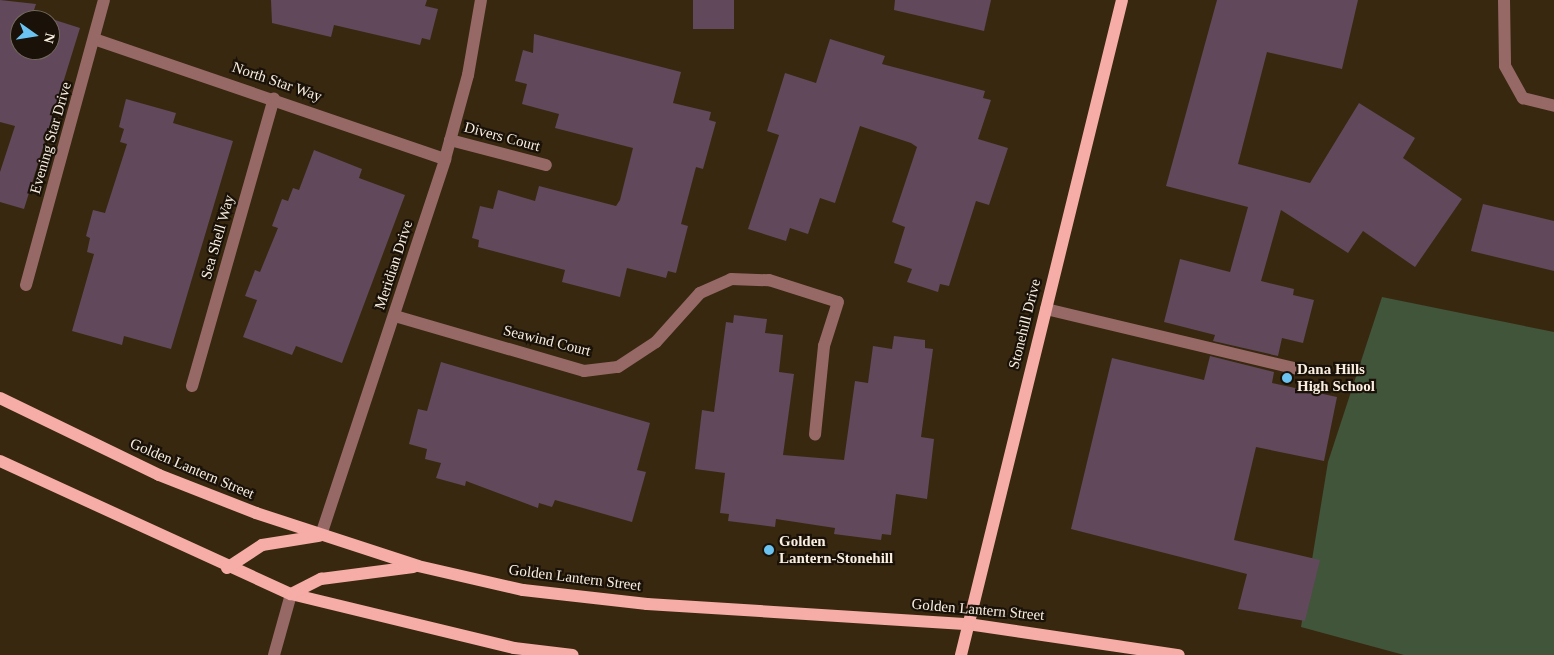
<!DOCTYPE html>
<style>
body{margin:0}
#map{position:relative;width:1554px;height:655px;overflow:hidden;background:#382810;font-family:"Times New Roman",serif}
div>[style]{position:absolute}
.green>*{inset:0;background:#40553a}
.building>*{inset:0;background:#61485b;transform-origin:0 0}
.minor>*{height:12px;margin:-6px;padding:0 6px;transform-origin:6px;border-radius:6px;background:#966966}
.major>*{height:12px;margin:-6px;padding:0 6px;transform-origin:6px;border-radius:6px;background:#f6aca7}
.dots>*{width:14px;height:14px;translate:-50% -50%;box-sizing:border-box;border:2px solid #1a1208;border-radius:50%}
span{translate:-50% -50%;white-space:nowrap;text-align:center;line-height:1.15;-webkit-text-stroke:4.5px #1a1208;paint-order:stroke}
.street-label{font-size:15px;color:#f9eee0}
.poi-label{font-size:15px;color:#f9eee0;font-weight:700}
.left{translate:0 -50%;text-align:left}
.north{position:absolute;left:10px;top:10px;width:50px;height:50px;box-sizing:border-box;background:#1a1208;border:1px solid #736a5e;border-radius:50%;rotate:103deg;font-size:14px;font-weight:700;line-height:20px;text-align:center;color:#f9eee0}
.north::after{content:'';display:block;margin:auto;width:18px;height:22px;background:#6ac3f1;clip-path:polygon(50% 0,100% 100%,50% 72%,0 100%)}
</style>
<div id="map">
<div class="green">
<i style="clip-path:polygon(1382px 297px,1554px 332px,1554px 655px,1404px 655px,1301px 627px,1328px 462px)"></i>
</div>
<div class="building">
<i style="clip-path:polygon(evenodd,0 0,36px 4px,33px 13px,80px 28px,24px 209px,0 202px,0 172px,15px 126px,0 122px,0 0,20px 20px,50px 20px,50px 50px,20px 50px,20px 20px)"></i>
<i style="clip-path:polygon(271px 0,427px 0,425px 6px,438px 9px,430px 40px,422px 38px,420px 45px,334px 25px,331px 37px,272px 23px)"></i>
<i style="left:693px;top:0;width:41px;height:29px"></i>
<i style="clip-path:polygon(895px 0,991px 0,984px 31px,894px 10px)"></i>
<i style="clip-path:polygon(1217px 0,1358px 0,1342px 69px,1267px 52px,1238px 164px,1310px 183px,1359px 103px,1415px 138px,1403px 158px,1462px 199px,1415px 267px,1363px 231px,1348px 253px,1281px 210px,1261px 281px,1294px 289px,1293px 295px,1314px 300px,1303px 343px,1282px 338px,1278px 356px,1213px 341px,1215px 335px,1164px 322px,1180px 259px,1230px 272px,1248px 207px,1166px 186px)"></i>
<i style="clip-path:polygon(534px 34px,681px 72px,673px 103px,711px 112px,709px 120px,716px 122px,703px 169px,696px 167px,681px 224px,688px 226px,676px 273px,668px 271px,666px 278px,627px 268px,620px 297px,562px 282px,565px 270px,478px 247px,479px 240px,472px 238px,480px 206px,493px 209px,498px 190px,535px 201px,539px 186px,616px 206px,620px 200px,633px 148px,555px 128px,559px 114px,522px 104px,527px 84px,515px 81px,523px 50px,533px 53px)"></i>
<i style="clip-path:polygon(830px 39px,885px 56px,882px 64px,985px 91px,983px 98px,991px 100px,978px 139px,1008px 148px,989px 205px,976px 201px,949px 286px,940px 284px,938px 292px,907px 282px,912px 269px,894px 263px,905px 227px,892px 222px,917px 147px,911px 143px,860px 126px,835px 203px,820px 198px,808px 234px,790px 228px,786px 241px,748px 229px,779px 135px,767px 131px,785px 73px,816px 83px)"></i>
<i style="clip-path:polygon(126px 99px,176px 113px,173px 123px,233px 141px,171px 349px,124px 336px,122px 345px,72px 331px,94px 254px,87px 252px,90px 238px,86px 236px,93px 210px,105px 213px,127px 144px,120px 142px,124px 129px,119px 127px)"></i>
<i style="clip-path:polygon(314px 150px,362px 169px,359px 178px,405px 195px,342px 363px,296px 346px,292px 355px,243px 337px,257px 300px,245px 296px,255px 270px,260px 272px,278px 228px,272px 226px,282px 199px,288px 201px,293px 188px,299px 190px)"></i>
<i style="clip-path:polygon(1483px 204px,1554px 221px,1554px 271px,1471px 251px)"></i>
<i style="clip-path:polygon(734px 315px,767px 319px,765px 333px,783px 335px,779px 372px,794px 374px,783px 455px,844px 460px,855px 381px,868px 383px,873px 346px,892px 349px,894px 336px,925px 340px,925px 348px,933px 349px,921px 437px,934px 439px,927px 499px,896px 494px,891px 535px,882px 534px,881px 540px,834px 534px,835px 528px,776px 519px,775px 527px,728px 521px,729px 514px,720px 513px,725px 473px,695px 469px,702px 410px,714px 412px,726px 322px,733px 323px)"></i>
<i style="clip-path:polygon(1210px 356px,1274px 372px,1272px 383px,1337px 397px,1324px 461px,1256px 447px,1234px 540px,1320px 560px,1305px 621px,1238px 609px,1247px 574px,1071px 529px,1112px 358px,1204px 380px)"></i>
<i style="clip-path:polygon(441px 362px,650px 423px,637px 470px,646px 472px,632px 522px,555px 500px,552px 507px,539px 503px,538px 508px,466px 481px,465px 486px,436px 478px,441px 463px,425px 459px,427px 449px,409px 444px,418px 409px,427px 411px)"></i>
</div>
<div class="minor">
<i style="left:1504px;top:0;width:66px;rotate:89.1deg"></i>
<i style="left:1505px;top:66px;width:37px;rotate:61deg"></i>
<i style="left:1523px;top:98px;width:32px;rotate:14deg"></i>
<i style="left:97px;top:40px;width:368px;rotate:18.9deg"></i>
<i style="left:450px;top:140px;width:99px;rotate:14.6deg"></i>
<i style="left:26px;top:285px;width:295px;rotate:-74.7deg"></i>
<i style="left:1046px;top:309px;width:263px;rotate:13.4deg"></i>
<i style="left:395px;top:316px;width:197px;rotate:16.2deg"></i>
<i style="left:584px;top:371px;width:34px;rotate:-7deg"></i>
<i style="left:618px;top:367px;width:45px;rotate:-33.3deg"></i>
<i style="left:656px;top:342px;width:66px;rotate:-48.1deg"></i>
<i style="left:700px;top:293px;width:34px;rotate:-24deg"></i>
<i style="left:731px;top:279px;width:38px;rotate:2deg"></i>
<i style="left:769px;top:280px;width:72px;rotate:17.7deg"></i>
<i style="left:838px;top:302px;width:46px;rotate:107.7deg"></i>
<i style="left:824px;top:346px;width:89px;rotate:95.8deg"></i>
<i style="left:192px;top:386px;width:299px;rotate:-74.1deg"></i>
<i style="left:321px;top:535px;width:396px;rotate:-71.7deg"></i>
<i style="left:445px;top:159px;width:87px;rotate:-74.7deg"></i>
<i style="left:468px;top:75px;width:76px;rotate:-80.2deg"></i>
<i style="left:274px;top:655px;width:63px;rotate:-74.4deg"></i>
</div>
<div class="major">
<i style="left:0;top:398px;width:177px;rotate:25.8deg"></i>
<i style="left:159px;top:475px;width:104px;rotate:21.4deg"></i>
<i style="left:256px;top:513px;width:170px;rotate:18.1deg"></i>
<i style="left:418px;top:566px;width:108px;rotate:12.9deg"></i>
<i style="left:523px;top:590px;width:125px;rotate:6.4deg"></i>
<i style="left:647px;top:604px;width:322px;rotate:3.6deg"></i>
<i style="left:968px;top:624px;width:213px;rotate:8.4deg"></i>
<i style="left:0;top:461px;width:320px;rotate:24.6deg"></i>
<i style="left:291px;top:594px;width:229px;rotate:13.6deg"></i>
<i style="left:514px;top:648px;width:59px;rotate:6.8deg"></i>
<i style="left:227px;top:568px;width:42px;rotate:-33.3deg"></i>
<i style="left:262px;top:545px;width:58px;rotate:-9deg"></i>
<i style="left:291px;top:594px;width:34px;rotate:-27deg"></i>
<i style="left:321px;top:579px;width:93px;rotate:-7.4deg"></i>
<i style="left:961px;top:655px;width:674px;rotate:-76.19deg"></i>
</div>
<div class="dots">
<i style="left:1287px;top:378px;background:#6ac3f1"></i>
<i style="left:769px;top:550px;background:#6ac3f1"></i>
</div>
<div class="street-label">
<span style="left:277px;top:82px;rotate:19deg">North Star Way</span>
<span style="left:502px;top:137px;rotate:15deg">Divers Court</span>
<span style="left:51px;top:138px;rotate:-74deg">Evening Star Drive</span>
<span style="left:218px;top:237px;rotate:-74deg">Sea Shell Way</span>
<span style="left:394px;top:265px;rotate:-72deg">Meridian Drive</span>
<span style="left:1025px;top:324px;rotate:-76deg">Stonehill Drive</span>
<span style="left:547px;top:341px;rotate:14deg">Seawind Court</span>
<span style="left:192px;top:469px;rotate:23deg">Golden Lantern Street</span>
<span style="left:575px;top:578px;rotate:7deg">Golden Lantern Street</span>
<span style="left:978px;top:610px;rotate:5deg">Golden Lantern Street</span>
</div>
<div class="poi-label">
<span class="left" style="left:1297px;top:378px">Dana Hills<br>High School</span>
<span class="left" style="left:779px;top:550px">Golden<br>Lantern-Stonehill</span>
</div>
<div class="north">N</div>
</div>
